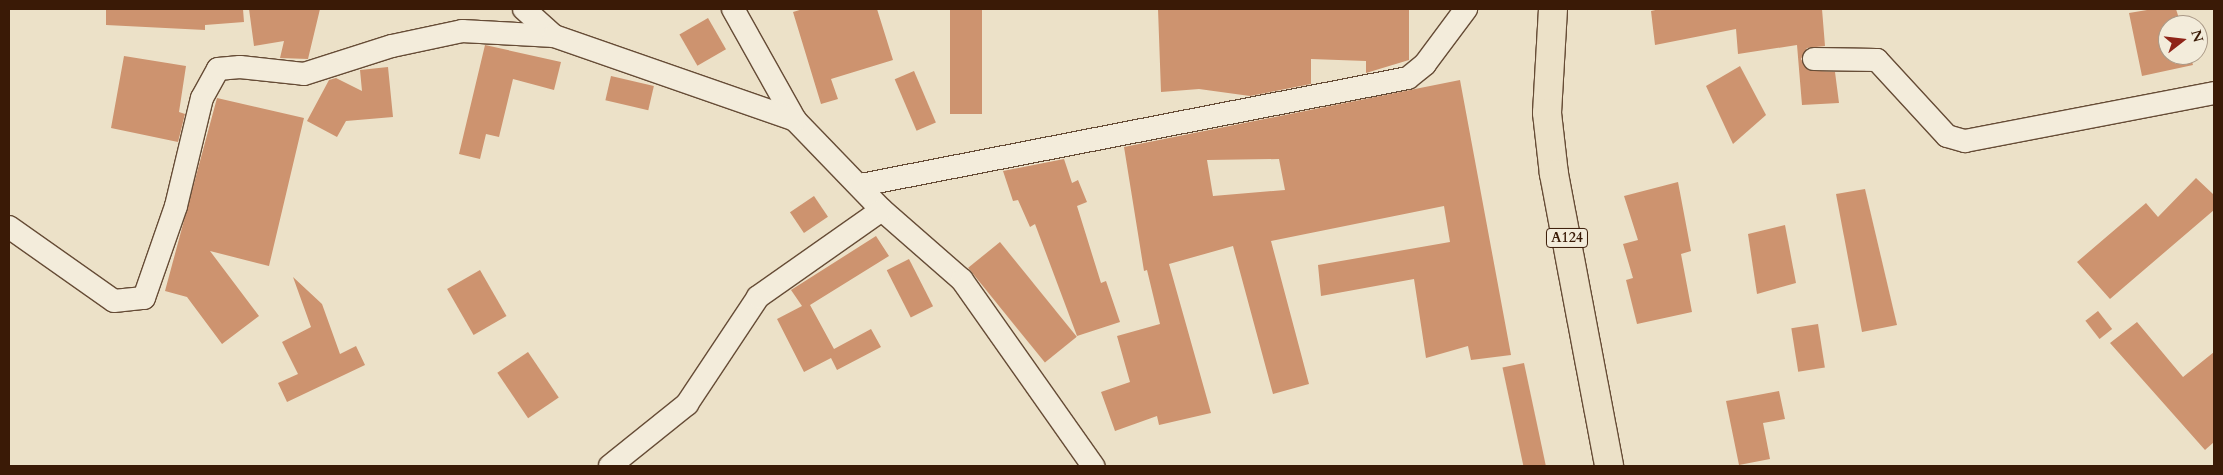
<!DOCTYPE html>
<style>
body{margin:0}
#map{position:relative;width:2223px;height:475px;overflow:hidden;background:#ece1c8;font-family:Cardo,serif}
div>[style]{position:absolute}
.building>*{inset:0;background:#cd936f;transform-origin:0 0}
.roads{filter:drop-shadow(1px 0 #664c36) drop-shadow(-1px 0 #664c36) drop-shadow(0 1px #664c36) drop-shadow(0 -1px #664c36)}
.street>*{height:22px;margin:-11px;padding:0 11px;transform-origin:11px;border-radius:11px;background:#f3ecdb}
.highway>*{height:28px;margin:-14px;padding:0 14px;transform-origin:14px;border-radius:14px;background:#ece1c8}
span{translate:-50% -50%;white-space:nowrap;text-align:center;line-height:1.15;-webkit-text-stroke:4px #f3ecdb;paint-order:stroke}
.shield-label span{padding:1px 4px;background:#f3ecdb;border:1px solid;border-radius:4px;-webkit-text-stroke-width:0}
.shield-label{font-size:14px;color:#3a1a06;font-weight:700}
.frame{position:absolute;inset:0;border:10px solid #3a1a06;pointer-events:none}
.north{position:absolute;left:2158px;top:15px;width:50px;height:50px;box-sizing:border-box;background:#f3ecdb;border:1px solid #a99886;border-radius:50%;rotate:74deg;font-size:14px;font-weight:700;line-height:20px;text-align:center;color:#3a1a06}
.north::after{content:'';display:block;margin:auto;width:18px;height:22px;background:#8f2418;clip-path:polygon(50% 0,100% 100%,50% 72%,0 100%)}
</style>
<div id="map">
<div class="building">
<i style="clip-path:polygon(106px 9px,243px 9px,244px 22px,205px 25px,205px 30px,106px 25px)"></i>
<i style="clip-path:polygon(249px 9px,320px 9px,308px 59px,280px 58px,284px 41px,254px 46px)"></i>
<i style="clip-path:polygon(803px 9px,877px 9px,893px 60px,831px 79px,838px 99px,821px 104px,793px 12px)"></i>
<i style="left:950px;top:9px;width:32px;height:105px"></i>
<i style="clip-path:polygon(1158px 9px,1409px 9px,1409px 60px,1366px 73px,1366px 61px,1311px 59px,1311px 84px,1250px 96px,1199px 89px,1161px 92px)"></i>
<i style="clip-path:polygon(1660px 9px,1822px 9px,1825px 46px,1807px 48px,1801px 59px,1808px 70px,1835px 72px,1839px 103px,1802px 105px,1797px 45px,1738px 54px,1736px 29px,1655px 45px,1651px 11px)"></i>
<i style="clip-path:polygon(2153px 9px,2176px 9px,2181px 25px,2168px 25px,2168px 55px,2190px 55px,2193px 65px,2142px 76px,2129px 13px)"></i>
<i style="left:708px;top:18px;width:36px;height:33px;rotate:60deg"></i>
<i style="clip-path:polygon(485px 45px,561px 62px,554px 90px,513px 79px,499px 137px,486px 134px,480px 159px,459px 154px)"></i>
<i style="clip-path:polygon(124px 56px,186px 66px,179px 112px,185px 114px,178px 142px,111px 128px)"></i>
<i style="clip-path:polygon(1740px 66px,1766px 115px,1733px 144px,1706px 86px)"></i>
<i style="clip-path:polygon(388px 67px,393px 117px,346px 121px,337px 137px,307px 121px,329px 80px,336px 78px,362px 91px,360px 70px)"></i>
<i style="left:914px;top:71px;width:56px;height:21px;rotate:67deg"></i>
<i style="left:611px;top:76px;width:44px;height:25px;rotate:13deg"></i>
<i style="clip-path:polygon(evenodd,1460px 80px,1511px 355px,1471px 360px,1468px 346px,1426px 358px,1414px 279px,1321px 296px,1318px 265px,1450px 242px,1444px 206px,1271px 241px,1309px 384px,1273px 394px,1233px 246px,1169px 264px,1211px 413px,1159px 425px,1157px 416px,1115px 431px,1101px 392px,1130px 382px,1117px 336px,1160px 324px,1147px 270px,1144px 271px,1124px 147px,1460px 80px,1279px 159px,1285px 190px,1213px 196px,1207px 160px,1279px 159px)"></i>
<i style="clip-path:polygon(217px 98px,304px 118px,269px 266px,210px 251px,259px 316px,222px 344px,187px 297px,165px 291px)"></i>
<i style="clip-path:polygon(1064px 159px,1072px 183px,1078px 180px,1087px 202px,1077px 206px,1101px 283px,1106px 281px,1120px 322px,1077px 336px,1035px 224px,1030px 227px,1018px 200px,1013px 201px,1003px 171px)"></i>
<i style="clip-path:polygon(2196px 178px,2214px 195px,2214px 210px,2110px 299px,2077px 262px,2146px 203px,2158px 217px)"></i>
<i style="clip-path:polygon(1678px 182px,1691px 251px,1681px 254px,1692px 312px,1637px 324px,1626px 280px,1633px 278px,1623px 244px,1638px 240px,1624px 196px)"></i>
<i style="clip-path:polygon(1865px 189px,1897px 325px,1862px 332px,1836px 194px)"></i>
<i style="left:814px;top:196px;width:25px;height:29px;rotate:56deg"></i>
<i style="clip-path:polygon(1785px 225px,1796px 283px,1757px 294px,1748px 234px)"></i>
<i style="clip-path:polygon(876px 236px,889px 256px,810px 305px,834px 349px,871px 329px,881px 347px,837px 370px,831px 358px,804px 372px,777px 319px,802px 306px,791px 290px)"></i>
<i style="left:1000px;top:242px;width:122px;height:41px;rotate:51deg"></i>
<i style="left:909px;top:259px;width:53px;height:25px;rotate:63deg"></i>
<i style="left:480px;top:270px;width:53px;height:38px;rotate:60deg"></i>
<i style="clip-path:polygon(293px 277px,322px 304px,340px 354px,356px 346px,365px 365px,287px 402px,278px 383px,298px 374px,282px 342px,311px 327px)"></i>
<i style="left:2098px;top:311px;width:23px;height:16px;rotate:52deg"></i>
<i style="clip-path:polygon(2137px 322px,2183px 377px,2214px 352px,2214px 442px,2205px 450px,2110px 343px)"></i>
<i style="left:1818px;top:324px;width:44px;height:27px;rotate:81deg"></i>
<i style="left:528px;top:352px;width:55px;height:37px;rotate:56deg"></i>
<i style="left:1524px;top:363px;width:105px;height:22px;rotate:78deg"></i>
<i style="clip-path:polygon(1779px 391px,1785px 419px,1763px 423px,1770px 459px,1739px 465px,1726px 401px)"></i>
</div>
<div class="roads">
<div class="street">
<i style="left:524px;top:9px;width:40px;rotate:42deg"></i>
<i style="left:733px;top:9px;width:127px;rotate:60.8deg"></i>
<i style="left:795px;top:120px;width:125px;rotate:46deg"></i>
<i style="left:882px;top:210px;width:106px;rotate:41.2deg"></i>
<i style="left:962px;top:280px;width:228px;rotate:54.8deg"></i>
<i style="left:1814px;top:59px;width:63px;rotate:0.9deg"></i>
<i style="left:1877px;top:60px;width:103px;rotate:47.4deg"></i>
<i style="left:1947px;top:136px;width:19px;rotate:16deg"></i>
<i style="left:1965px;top:141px;width:254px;rotate:-10.9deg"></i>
<i style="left:861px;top:185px;width:557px;rotate:-11.07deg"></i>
<i style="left:1408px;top:78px;width:22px;rotate:-39deg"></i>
<i style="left:1425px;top:64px;width:69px;rotate:-53.3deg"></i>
<i style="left:9px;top:227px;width:128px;rotate:35.2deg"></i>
<i style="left:114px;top:301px;width:30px;rotate:-6deg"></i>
<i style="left:144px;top:298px;width:97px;rotate:-70.8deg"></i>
<i style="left:176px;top:206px;width:111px;rotate:-76.5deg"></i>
<i style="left:202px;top:98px;width:33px;rotate:-61deg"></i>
<i style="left:218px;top:69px;width:22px;rotate:-5deg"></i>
<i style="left:240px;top:67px;width:64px;rotate:6.2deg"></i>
<i style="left:304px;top:74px;width:92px;rotate:-17.7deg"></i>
<i style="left:392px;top:46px;width:72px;rotate:-12.1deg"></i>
<i style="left:462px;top:31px;width:92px;rotate:3.1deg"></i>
<i style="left:554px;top:36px;width:255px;rotate:19.2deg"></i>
<i style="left:610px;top:466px;width:99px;rotate:-38.8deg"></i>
<i style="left:687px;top:404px;width:128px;rotate:-56.4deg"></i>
<i style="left:758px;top:297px;width:151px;rotate:-35.1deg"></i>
</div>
<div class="highway">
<i style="left:1553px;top:9px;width:104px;rotate:93.3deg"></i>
<i style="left:1547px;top:113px;width:61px;rotate:83.5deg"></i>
<i style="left:1554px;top:174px;width:297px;rotate:79.3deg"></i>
</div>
</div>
<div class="shield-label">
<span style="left:1567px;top:238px">A124</span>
</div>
<div class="frame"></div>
<div class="north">N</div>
</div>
